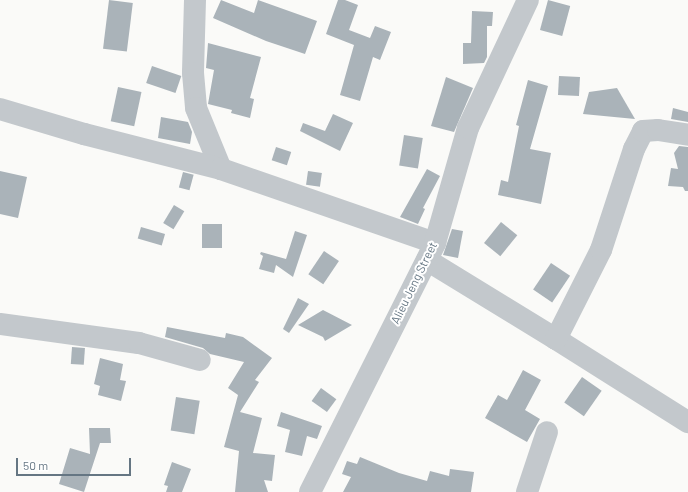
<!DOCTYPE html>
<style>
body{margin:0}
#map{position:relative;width:688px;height:492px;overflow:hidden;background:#fafaf8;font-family:Barlow,sans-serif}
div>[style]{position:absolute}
.building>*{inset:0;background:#aab3b9;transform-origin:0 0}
.minor>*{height:22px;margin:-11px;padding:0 11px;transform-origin:11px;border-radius:11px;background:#c3c8cc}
span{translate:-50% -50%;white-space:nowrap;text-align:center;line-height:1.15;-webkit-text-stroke:4px #fff;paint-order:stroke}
.street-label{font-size:12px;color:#657683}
.scale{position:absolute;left:16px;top:458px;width:115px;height:18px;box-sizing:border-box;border:2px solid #657683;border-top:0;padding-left:5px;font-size:12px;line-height:14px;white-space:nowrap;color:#657683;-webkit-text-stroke:3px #fff;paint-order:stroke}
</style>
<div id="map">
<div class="building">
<i style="left:109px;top:0;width:24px;height:49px;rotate:7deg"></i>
<i style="clip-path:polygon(221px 0,254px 13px,258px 0,317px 21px,305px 54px,266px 41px,213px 18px)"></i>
<i style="clip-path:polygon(338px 0,345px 0,358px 5px,349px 30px,370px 38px,375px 26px,391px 32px,380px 60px,373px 57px,360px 101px,340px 95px,354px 45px,326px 34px)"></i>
<i style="left:548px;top:0;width:23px;height:31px;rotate:15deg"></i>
<i style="clip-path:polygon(472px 11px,493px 12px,492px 26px,487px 26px,487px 57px,484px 63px,463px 64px,463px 43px,471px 43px)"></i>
<i style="clip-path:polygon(208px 43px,261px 57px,250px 98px,254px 99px,250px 118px,231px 113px,232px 110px,208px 104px,214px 70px,206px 68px)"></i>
<i style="left:152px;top:66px;width:31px;height:18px;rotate:19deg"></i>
<i style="left:559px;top:76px;width:21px;height:19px;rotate:3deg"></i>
<i style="clip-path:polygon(446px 77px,473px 88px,454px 132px,431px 126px)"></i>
<i style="clip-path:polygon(528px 80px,548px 86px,530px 149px,551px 153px,541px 204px,498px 195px,501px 180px,508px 182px,519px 126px,516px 125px)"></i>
<i style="left:118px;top:87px;width:24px;height:35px;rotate:12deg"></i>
<i style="clip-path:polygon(617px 88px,635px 119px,583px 114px,589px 92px)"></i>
<i style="clip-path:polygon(673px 108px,688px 112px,688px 122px,671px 119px)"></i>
<i style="clip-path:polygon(333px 114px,353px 123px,340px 151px,300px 131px,303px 123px,325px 131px)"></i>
<i style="clip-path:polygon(161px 117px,188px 122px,192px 132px,190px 144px,158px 138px)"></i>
<i style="left:404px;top:135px;width:19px;height:31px;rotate:9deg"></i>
<i style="clip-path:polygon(679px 146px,688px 147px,688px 191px,685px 191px,683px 187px,668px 186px,671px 168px,678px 169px,674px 153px)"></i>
<i style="left:276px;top:147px;width:16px;height:14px;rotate:18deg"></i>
<i style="clip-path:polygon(427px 169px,440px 176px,423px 208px,425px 209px,418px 224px,400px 217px)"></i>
<i style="clip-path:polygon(0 171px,27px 177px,18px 218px,0 214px)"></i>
<i style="left:308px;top:171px;width:14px;height:14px;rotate:8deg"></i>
<i style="left:183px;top:172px;width:11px;height:16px;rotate:15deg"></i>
<i style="left:174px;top:205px;width:12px;height:21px;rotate:31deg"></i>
<i style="left:501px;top:222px;width:21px;height:27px;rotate:39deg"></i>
<i style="left:202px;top:224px;width:20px;height:24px"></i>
<i style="left:141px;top:227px;width:25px;height:12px;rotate:16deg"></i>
<i style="clip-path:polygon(452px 229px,463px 231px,458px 258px,443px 255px)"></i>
<i style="clip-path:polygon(295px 231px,307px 235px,293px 277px,276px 265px,274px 273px,259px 269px,263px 256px,260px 254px,261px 252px,286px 259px)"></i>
<i style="left:324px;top:251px;width:18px;height:28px;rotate:34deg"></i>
<i style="left:551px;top:263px;width:23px;height:32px;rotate:34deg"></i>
<i style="clip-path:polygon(298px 298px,309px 304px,289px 333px,283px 329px)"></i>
<i style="clip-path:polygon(323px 310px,352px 325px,325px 341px,323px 337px,298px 325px)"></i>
<i style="clip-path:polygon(167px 327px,225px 338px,226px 333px,243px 337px,272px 358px,255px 380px,259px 382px,240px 412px,262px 418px,253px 453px,275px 455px,272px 481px,264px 480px,268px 492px,235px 492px,239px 451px,224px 447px,238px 395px,228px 388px,244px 362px,210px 354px,203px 348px,165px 337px)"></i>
<i style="left:72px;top:347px;width:13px;height:17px;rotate:4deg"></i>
<i style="clip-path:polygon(100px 358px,123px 364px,120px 380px,126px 381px,121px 401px,98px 395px,100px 386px,94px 384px)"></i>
<i style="clip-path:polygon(523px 370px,541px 380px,525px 410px,540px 419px,527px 442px,485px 418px,498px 395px,507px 400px)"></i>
<i style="left:582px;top:377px;width:24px;height:31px;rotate:35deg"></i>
<i style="left:321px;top:388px;width:19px;height:16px;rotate:36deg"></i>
<i style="left:176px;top:397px;width:24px;height:34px;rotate:9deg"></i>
<i style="clip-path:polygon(281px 412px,322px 426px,317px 439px,307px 436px,302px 456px,285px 452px,290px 430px,277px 426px)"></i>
<i style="clip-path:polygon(89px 428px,110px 428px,111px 443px,100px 443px,84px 492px,59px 484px,70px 448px,90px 454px)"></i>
<i style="clip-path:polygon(360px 457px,399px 473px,427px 481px,430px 471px,449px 476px,450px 469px,474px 472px,471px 492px,343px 492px,351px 477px,342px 474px,347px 461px,357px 464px)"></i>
<i style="clip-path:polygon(172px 462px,191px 469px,182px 492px,166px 492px,168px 486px,164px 485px)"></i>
</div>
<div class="minor">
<i style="left:195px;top:0;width:73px;rotate:91.6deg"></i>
<i style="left:193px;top:73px;width:35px;rotate:85deg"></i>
<i style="left:196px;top:108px;width:66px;rotate:67.7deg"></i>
<i style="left:0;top:109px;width:88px;rotate:16.6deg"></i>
<i style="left:84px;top:134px;width:141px;rotate:14.3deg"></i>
<i style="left:221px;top:169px;width:226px;rotate:19.1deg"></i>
<i style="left:427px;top:260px;width:151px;rotate:31.5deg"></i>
<i style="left:556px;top:339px;width:156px;rotate:32.2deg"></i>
<i style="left:0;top:324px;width:140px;rotate:7.8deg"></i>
<i style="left:139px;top:343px;width:63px;rotate:15.6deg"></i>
<i style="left:556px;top:339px;width:100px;rotate:-63.2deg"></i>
<i style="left:601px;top:250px;width:106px;rotate:-71.9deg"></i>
<i style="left:634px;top:149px;width:20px;rotate:-63deg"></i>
<i style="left:643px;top:131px;width:15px;rotate:-4deg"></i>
<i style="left:658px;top:130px;width:30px;rotate:9deg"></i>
<i style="left:310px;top:492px;width:279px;rotate:-63.3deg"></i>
<i style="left:435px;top:243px;width:120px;rotate:-74deg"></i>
<i style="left:468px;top:128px;width:141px;rotate:-64.9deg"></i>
<i style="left:527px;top:492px;width:63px;rotate:-71.6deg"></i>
</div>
<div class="street-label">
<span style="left:414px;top:283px;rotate:-64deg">Alieu Jeng Street</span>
</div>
<div class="scale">50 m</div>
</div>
